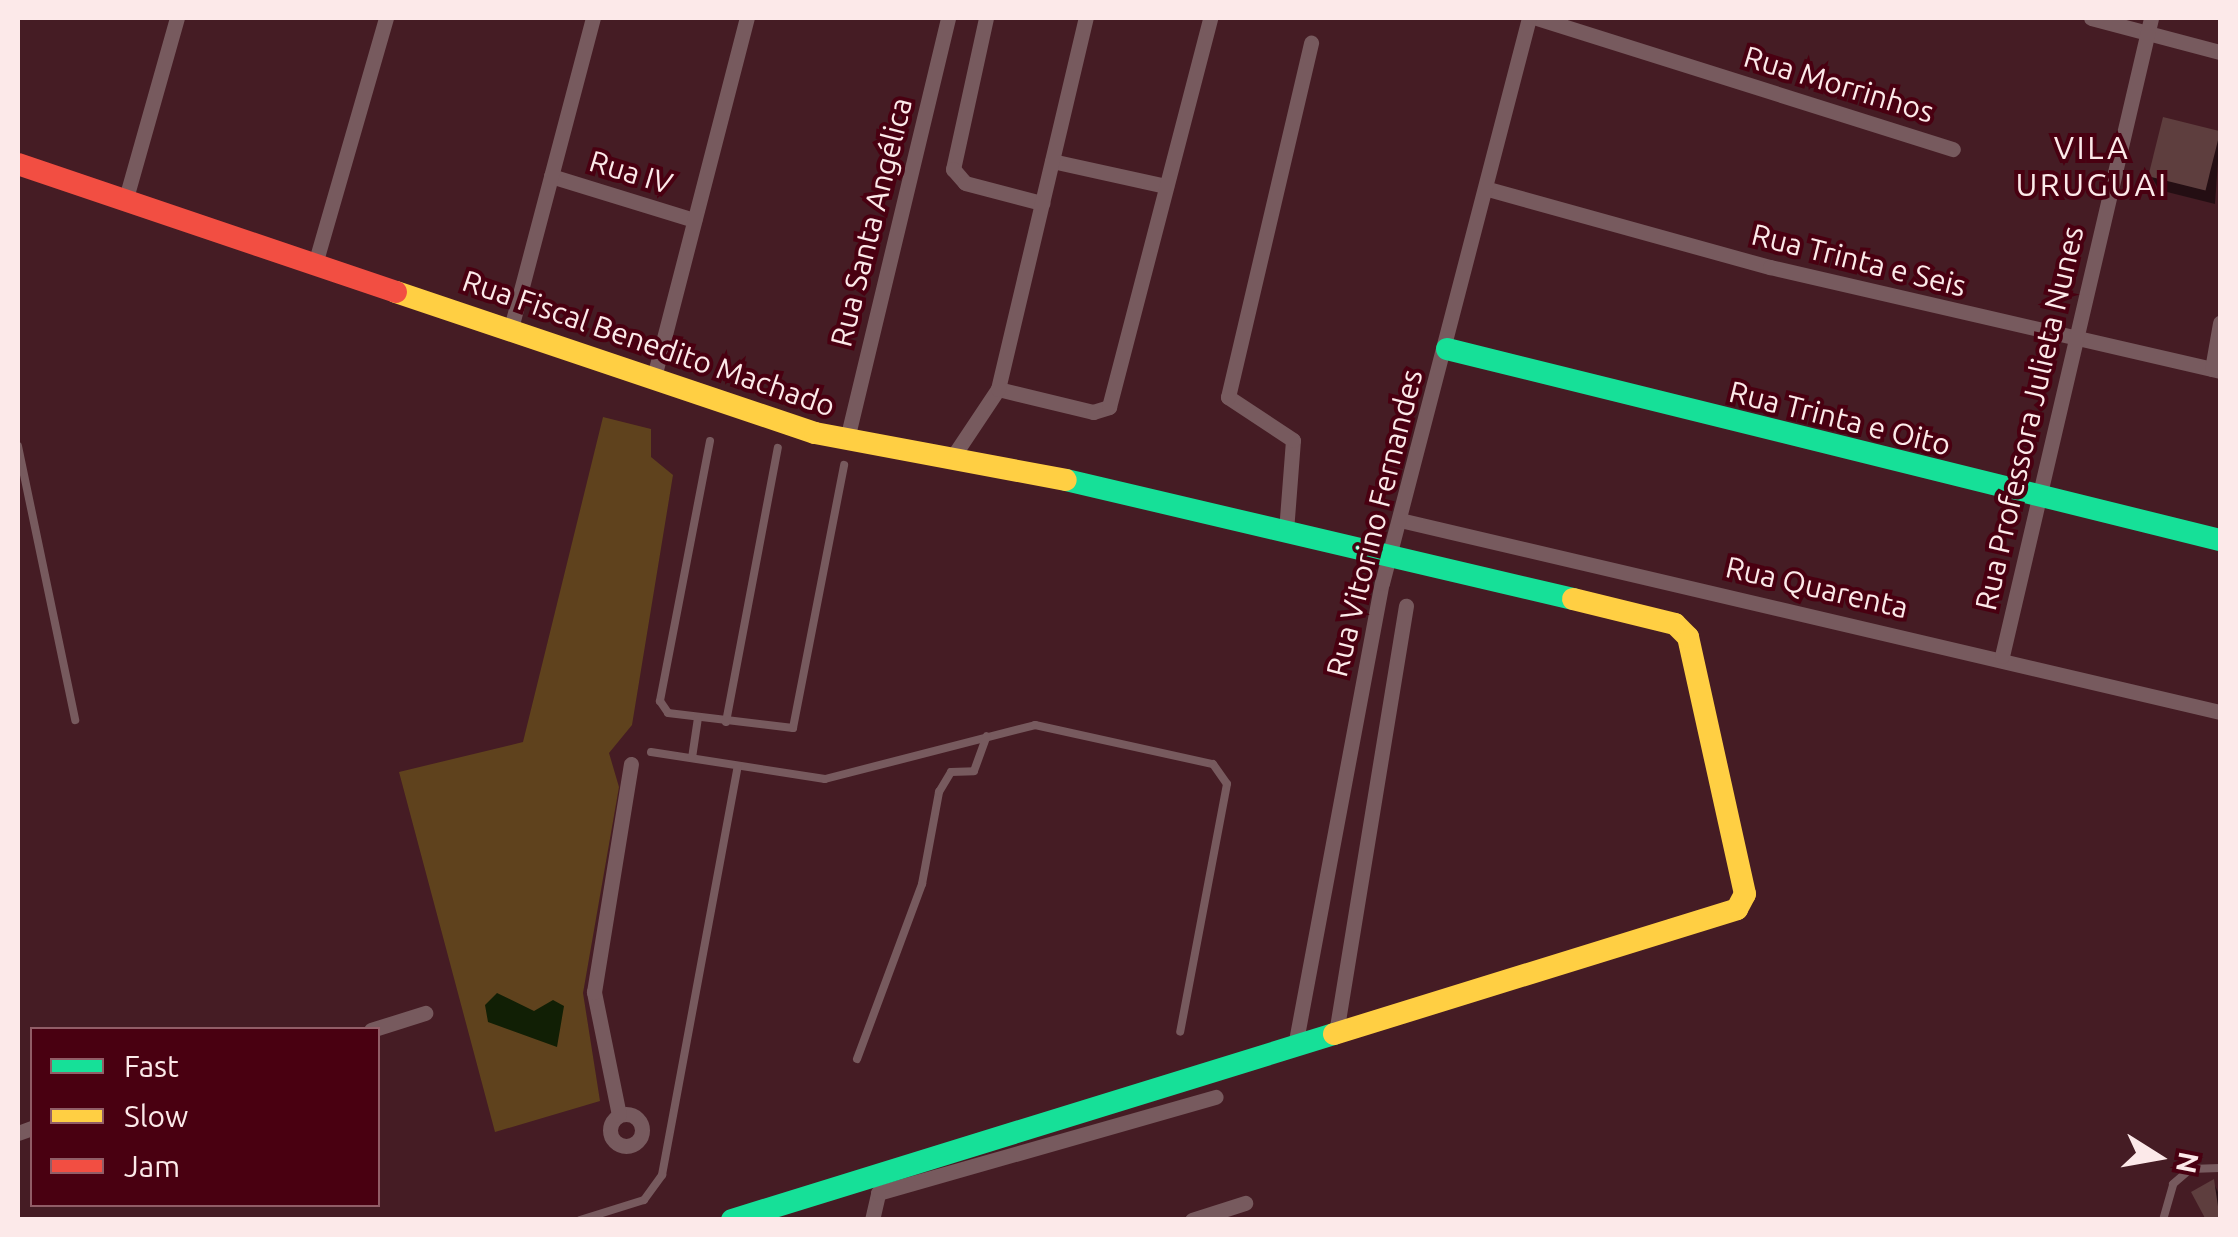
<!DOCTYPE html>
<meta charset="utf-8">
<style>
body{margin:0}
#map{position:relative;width:2238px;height:1237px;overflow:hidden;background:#451c24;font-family:Ubuntu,sans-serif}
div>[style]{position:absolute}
.green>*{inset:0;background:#5f421d}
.water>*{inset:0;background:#111f05}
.shadow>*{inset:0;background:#0007}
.building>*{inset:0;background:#5e3e3e;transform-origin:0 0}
.lane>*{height:8px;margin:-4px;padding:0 4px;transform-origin:4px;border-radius:4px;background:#775a5e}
.street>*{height:15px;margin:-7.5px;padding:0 7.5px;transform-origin:7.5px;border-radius:7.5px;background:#775a5e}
.street>.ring{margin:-7.5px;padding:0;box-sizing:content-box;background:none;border:15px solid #775a5e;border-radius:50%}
.fast>*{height:22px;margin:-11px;padding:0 11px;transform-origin:11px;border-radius:11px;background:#16e098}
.slow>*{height:22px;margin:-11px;padding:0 11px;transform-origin:11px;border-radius:11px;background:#ffcf43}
.jam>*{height:22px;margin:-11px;padding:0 11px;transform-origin:11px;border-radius:11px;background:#f24e42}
span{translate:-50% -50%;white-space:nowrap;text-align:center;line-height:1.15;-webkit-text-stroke:8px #490011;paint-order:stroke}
.street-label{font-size:30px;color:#fce9e9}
.neighbourhood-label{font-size:32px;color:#fce9e9;letter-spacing:2.5px}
.frame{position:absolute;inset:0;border:20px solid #fce9e9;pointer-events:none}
.legend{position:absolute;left:30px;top:1027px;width:350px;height:180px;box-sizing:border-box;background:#490011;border:2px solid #915d67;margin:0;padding:12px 18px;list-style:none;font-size:30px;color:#fce9e9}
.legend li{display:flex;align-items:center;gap:20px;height:50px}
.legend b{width:50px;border:2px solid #915d67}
.north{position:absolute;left:2108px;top:1107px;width:100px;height:100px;-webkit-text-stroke:8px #490011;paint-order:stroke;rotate:101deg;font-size:28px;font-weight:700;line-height:40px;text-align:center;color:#fce9e9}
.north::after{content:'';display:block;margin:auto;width:35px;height:45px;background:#fce9e9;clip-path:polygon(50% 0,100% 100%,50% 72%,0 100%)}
</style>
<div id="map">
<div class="green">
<i style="clip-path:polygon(603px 417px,651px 429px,651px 457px,673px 475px,632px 725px,609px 753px,619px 787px,583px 993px,600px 1101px,495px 1132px,399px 772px,523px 742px)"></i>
</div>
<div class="water">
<i style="clip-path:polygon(497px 993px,534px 1011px,553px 1000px,564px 1006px,557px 1047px,488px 1022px,485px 1005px)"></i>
</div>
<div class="shadow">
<i style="clip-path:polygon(2165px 120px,2220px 134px,2215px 204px,2159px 190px,2151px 176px)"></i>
<i style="clip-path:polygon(2213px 1182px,2220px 1196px,2220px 1220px,2209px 1220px)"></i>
</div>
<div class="building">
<i style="left:2163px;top:117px;width:59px;height:61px;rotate:14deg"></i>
<i style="clip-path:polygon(2214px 1179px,2220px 1220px,2206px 1220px,2191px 1192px)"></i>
</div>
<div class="lane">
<i style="left:710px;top:441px;width:265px;rotate:100.9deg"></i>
<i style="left:660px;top:701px;width:14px;rotate:56deg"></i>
<i style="left:668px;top:713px;width:126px;rotate:6.8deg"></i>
<i style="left:793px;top:728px;width:268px;rotate:-79deg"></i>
<i style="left:18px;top:446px;width:280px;rotate:78.2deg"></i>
<i style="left:726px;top:722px;width:279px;rotate:-79.3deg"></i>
<i style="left:651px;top:752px;width:176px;rotate:8.8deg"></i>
<i style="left:825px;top:779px;width:217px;rotate:-14.4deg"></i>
<i style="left:1035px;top:725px;width:182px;rotate:12.4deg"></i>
<i style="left:1213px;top:764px;width:24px;rotate:55deg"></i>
<i style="left:1227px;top:784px;width:252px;rotate:100.7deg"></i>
<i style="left:692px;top:758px;width:40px;rotate:-81.5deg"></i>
<i style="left:857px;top:1059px;width:187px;rotate:-69.6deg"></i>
<i style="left:922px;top:884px;width:94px;rotate:-79.5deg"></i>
<i style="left:939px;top:792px;width:23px;rotate:-59deg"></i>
<i style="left:951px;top:772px;width:23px;rotate:-2deg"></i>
<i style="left:974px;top:771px;width:37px;rotate:-70deg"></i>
<i style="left:580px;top:1220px;width:67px;rotate:-17.4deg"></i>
<i style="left:644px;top:1200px;width:31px;rotate:-54deg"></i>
<i style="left:662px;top:1175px;width:416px;rotate:-79.5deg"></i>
<i style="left:2163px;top:1220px;width:37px;rotate:-74deg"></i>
<i style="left:2173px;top:1184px;width:23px;rotate:-41deg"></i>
<i style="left:2190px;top:1169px;width:30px;rotate:-2deg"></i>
</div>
<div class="street">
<i style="left:986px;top:18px;width:155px;rotate:102.3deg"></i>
<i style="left:953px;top:169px;width:18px;rotate:49deg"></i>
<i style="left:965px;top:183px;width:80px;rotate:14.6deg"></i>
<i style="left:1537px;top:18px;width:436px;rotate:17.5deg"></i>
<i style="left:2091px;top:18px;width:133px;rotate:14.8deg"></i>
<i style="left:1052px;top:161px;width:117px;rotate:12.4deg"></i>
<i style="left:551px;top:176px;width:150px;rotate:17.1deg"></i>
<i style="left:1488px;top:189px;width:293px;rotate:15.5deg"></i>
<i style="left:1770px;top:267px;width:462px;rotate:13deg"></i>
<i style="left:126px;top:198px;width:187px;rotate:-74.2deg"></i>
<i style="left:315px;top:264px;width:256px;rotate:-73.9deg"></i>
<i style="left:511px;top:328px;width:321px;rotate:-75.2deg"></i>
<i style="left:2212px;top:369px;width:47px;rotate:-80.1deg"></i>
<i style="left:655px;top:373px;width:367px;rotate:-75.5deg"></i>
<i style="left:998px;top:389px;width:98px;rotate:13.6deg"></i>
<i style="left:1093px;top:412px;width:17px;rotate:-17deg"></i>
<i style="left:1109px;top:407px;width:402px;rotate:-75.4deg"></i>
<i style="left:847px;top:439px;width:433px;rotate:-76.5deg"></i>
<i style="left:954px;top:455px;width:79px;rotate:-56.3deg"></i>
<i style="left:998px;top:389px;width:381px;rotate:-76.7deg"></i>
<i style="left:1400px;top:520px;width:842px;rotate:13.18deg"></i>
<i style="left:1286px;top:531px;width:91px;rotate:-85.6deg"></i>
<i style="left:1293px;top:440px;width:78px;rotate:-146.5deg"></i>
<i style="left:1228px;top:397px;width:364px;rotate:-76.8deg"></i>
<i style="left:2002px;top:656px;width:655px;rotate:-76.85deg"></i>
<i style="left:371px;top:1030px;width:57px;rotate:-17.5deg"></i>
<i style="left:1336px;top:1033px;width:433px;rotate:-80.7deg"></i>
<i style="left:1295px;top:1046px;width:471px;rotate:-79.4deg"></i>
<i style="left:1382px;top:583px;width:584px;rotate:-75.42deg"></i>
<i class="ring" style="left:610px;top:1114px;width:17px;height:17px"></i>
<i style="left:619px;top:1115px;width:126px;rotate:-101.5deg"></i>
<i style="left:594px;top:992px;width:231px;rotate:-80.8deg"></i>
<i style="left:18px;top:1133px;width:15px;rotate:-20deg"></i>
<i style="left:872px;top:1220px;width:28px;rotate:-77deg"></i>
<i style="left:878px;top:1193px;width:351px;rotate:-15.9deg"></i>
<i style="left:1192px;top:1220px;width:56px;rotate:-17.8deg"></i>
</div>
<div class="fast">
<i style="left:1447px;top:349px;width:796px;rotate:13.88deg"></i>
<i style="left:1066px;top:480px;width:521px;rotate:13.21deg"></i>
<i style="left:732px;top:1220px;width:630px;rotate:-17.17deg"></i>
</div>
<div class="slow">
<i style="left:396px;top:292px;width:442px;rotate:18.6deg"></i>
<i style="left:815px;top:433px;width:255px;rotate:10.6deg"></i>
<i style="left:1334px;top:1034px;width:422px;rotate:-17.2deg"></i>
<i style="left:1737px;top:909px;width:17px;rotate:-62deg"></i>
<i style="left:1745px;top:894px;width:263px;rotate:-102.5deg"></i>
<i style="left:1688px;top:637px;width:18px;rotate:-135deg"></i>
<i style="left:1675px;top:624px;width:105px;rotate:-166.2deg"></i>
</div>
<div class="jam">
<i style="left:18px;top:164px;width:399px;rotate:18.7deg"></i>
</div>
<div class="street-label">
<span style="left:1839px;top:84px;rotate:17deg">Rua Morrinhos</span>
<span style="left:631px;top:172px;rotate:17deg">Rua IV</span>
<span style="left:871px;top:222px;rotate:-76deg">Rua Santa Angélica</span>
<span style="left:1859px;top:260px;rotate:14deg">Rua Trinta e Seis</span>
<span style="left:649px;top:343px;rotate:19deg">Rua Fiscal Benedito Machado</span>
<span style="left:1840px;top:418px;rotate:14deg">Rua Trinta e Oito</span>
<span style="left:2029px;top:418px;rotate:-77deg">Rua Professora Julieta Nunes</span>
<span style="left:1374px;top:523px;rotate:-76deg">Rua Vitorino Fernandes</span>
<span style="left:1817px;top:587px;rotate:13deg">Rua Quarenta</span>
</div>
<div class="neighbourhood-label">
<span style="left:2092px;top:166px">VILA<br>URUGUAI</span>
</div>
<div class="frame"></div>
<ul class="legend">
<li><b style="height:12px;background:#16e098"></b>Fast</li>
<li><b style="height:12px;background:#ffcf43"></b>Slow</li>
<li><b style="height:12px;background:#f24e42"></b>Jam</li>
</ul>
<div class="north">N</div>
</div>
